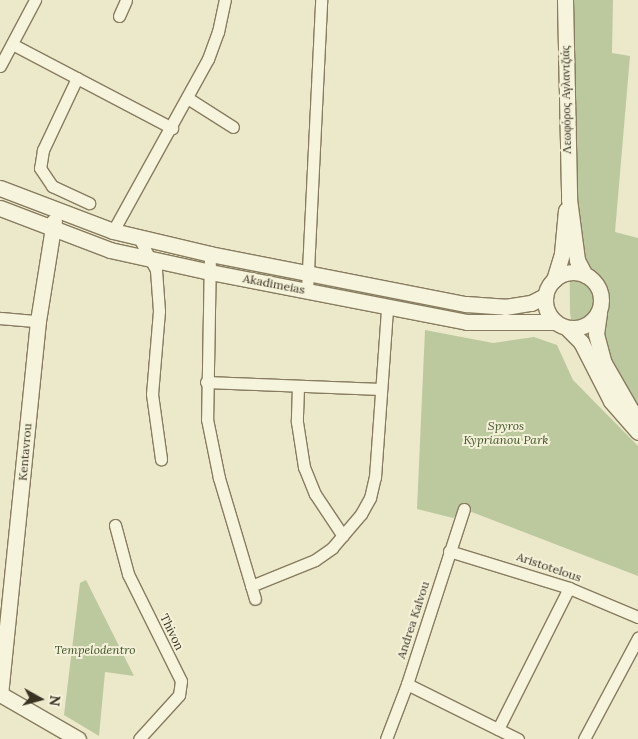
<!DOCTYPE html>
<meta charset="utf-8">
<style>
body{margin:0}
#map{position:relative;width:638px;height:739px;overflow:hidden;background:#ece8ca;font-family:Lora,serif}
div>[style]{position:absolute}
.green>*{inset:0;background:#bcc99f}
.roads{filter:drop-shadow(1px 0 #877c60) drop-shadow(-1px 0 #877c60) drop-shadow(0 1px #877c60) drop-shadow(0 -1px #877c60)}
.street>*{height:11px;margin:-5.5px;padding:0 5.5px;transform-origin:5.5px;border-radius:5.5px;background:#f7f4dd}
.secondary>*{height:15px;margin:-7.5px;padding:0 7.5px;transform-origin:7.5px;border-radius:7.5px;background:#f7f4dd}
.secondary>.ring{margin:-7.5px;padding:0;box-sizing:content-box;background:none;border:15px solid #f7f4dd;border-radius:50%}
span{translate:-50% -50%;white-space:nowrap;text-align:center;line-height:1.15;-webkit-text-stroke:4px #f4f1d9;paint-order:stroke}
.street-label{font-size:12px;color:#393222}
.park-label{font-size:12px;color:#42542a;font-style:italic}
.north{position:absolute;left:15px;top:674px;width:50px;height:50px;-webkit-text-stroke:4px #f4f1d9;paint-order:stroke;rotate:97deg;font-size:14px;font-weight:700;line-height:20px;text-align:center;color:#393222}
.north::after{content:'';display:block;margin:auto;width:18px;height:22px;background:#393222;clip-path:polygon(50% 0,100% 100%,50% 72%,0 100%)}
</style>
<div id="map">
<div class="green">
<i style="clip-path:polygon(573px 0,613px 0,612px 53px,630px 56px,615px 232px,638px 238px,638px 423px,584px 365px,574px 342px,570px 312px,569px 210px)"></i>
<i style="clip-path:polygon(425px 330px,493px 343px,534px 337px,557px 345px,573px 380px,638px 446px,638px 576px,464px 509px,453px 518px,417px 509px)"></i>
<i style="clip-path:polygon(86px 580px,134px 676px,105px 672px,99px 736px,64px 715px,80px 583px)"></i>
</div>
<div class="roads">
<div class="street">
<i style="left:119px;top:16px;width:17px;rotate:-66deg"></i>
<i style="left:12px;top:44px;width:181px;rotate:27.7deg"></i>
<i style="left:0;top:66px;width:75px;rotate:-62.1deg"></i>
<i style="left:77px;top:78px;width:80px;rotate:115.3deg"></i>
<i style="left:43px;top:150px;width:18px;rotate:99deg"></i>
<i style="left:40px;top:168px;width:22px;rotate:56deg"></i>
<i style="left:52px;top:186px;width:41px;rotate:24.7deg"></i>
<i style="left:189px;top:99px;width:52px;rotate:32.5deg"></i>
<i style="left:113px;top:231px;width:196px;rotate:-61.1deg"></i>
<i style="left:208px;top:59px;width:29px;rotate:-70deg"></i>
<i style="left:218px;top:32px;width:33px;rotate:-78deg"></i>
<i style="left:139px;top:238px;width:36px;rotate:62deg"></i>
<i style="left:156px;top:270px;width:41px;rotate:85.8deg"></i>
<i style="left:159px;top:311px;width:83px;rotate:94.8deg"></i>
<i style="left:152px;top:394px;width:66px;rotate:82.1deg"></i>
<i style="left:210px;top:254px;width:165px;rotate:91deg"></i>
<i style="left:207px;top:419px;width:60px;rotate:78.5deg"></i>
<i style="left:219px;top:478px;width:126px;rotate:73.4deg"></i>
<i style="left:307px;top:291px;width:291px;rotate:-87.2deg"></i>
<i style="left:0;top:318px;width:38px;rotate:5deg"></i>
<i style="left:206px;top:382px;width:175px;rotate:2.3deg"></i>
<i style="left:298px;top:387px;width:35px;rotate:92deg"></i>
<i style="left:297px;top:422px;width:46px;rotate:81.2deg"></i>
<i style="left:304px;top:467px;width:29px;rotate:68deg"></i>
<i style="left:315px;top:494px;width:50px;rotate:56.3deg"></i>
<i style="left:115px;top:525px;width:51px;rotate:75.1deg"></i>
<i style="left:128px;top:574px;width:119px;rotate:63.6deg"></i>
<i style="left:181px;top:681px;width:14px;rotate:98deg"></i>
<i style="left:179px;top:695px;width:59px;rotate:132.3deg"></i>
<i style="left:449px;top:551px;width:126px;rotate:17.1deg"></i>
<i style="left:569px;top:588px;width:75px;rotate:22.8deg"></i>
<i style="left:251px;top:586px;width:69px;rotate:-22.1deg"></i>
<i style="left:315px;top:560px;width:21px;rotate:-35deg"></i>
<i style="left:332px;top:548px;width:45px;rotate:-49.5deg"></i>
<i style="left:361px;top:514px;width:18px;rotate:-61deg"></i>
<i style="left:370px;top:498px;width:22px;rotate:-77deg"></i>
<i style="left:375px;top:477px;width:169px;rotate:-85.9deg"></i>
<i style="left:407px;top:684px;width:124px;rotate:26.4deg"></i>
<i style="left:498px;top:729px;width:158px;rotate:-63.3deg"></i>
<i style="left:386px;top:739px;width:59px;rotate:-69.1deg"></i>
<i style="left:407px;top:684px;width:184px;rotate:-72deg"></i>
<i style="left:584px;top:739px;width:115px;rotate:-61.9deg"></i>
</div>
<div class="secondary">
<i style="left:565px;top:0;width:199px;rotate:88.8deg"></i>
<i style="left:569px;top:199px;width:62px;rotate:82.5deg"></i>
<i style="left:577px;top:260px;width:17px;rotate:62deg"></i>
<i style="left:0;top:188px;width:121px;rotate:20.8deg"></i>
<i style="left:113px;top:231px;width:100px;rotate:13.3deg"></i>
<i style="left:210px;top:254px;width:261px;rotate:11.1deg"></i>
<i style="left:466px;top:304px;width:39px;rotate:4deg"></i>
<i style="left:505px;top:307px;width:26px;rotate:-9deg"></i>
<i style="left:531px;top:303px;width:16px;rotate:-27deg"></i>
<i style="left:0;top:208px;width:118px;rotate:20.9deg"></i>
<i style="left:110px;top:250px;width:102px;rotate:12.4deg"></i>
<i style="left:210px;top:272px;width:262px;rotate:11deg"></i>
<i style="left:467px;top:322px;width:88px"></i>
<i class="ring" style="left:545px;top:272px;width:41px;height:41px"></i>
<i style="left:554px;top:280px;width:28px;rotate:-73deg"></i>
<i style="left:562px;top:253px;width:43px;rotate:-84.7deg"></i>
<i style="left:599px;top:313px;width:21px;rotate:98deg"></i>
<i style="left:596px;top:334px;width:30px;rotate:75deg"></i>
<i style="left:604px;top:363px;width:62px;rotate:60.1deg"></i>
<i style="left:567px;top:328px;width:20px;rotate:45deg"></i>
<i style="left:581px;top:342px;width:66px;rotate:63deg"></i>
<i style="left:611px;top:401px;width:41px;rotate:48.9deg"></i>
<i style="left:0;top:694px;width:90px;rotate:30deg"></i>
<i style="left:0;top:695px;width:376px;rotate:-84.2deg"></i>
<i style="left:38px;top:321px;width:101px;rotate:-80.9deg"></i>
</div>
</div>
<div class="street-label">
<span style="left:566px;top:100px;rotate:-91deg">Λεωφόρος Αγλαντζιάς</span>
<span style="left:274px;top:284px;rotate:11deg">Akadimeias</span>
<span style="left:25px;top:452px;rotate:-85deg">Kentavrou</span>
<span style="left:549px;top:567px;rotate:19deg">Aristotelous</span>
<span style="left:413px;top:620px;rotate:-72deg">Andrea Kalvou</span>
<span style="left:172px;top:632px;rotate:64deg">Thivon</span>
</div>
<div class="park-label">
<span style="left:506px;top:433px">Spyros<br>Kyprianou Park</span>
<span style="left:95px;top:650px">Tempelodentro</span>
</div>
<div class="north">N</div>
</div>
